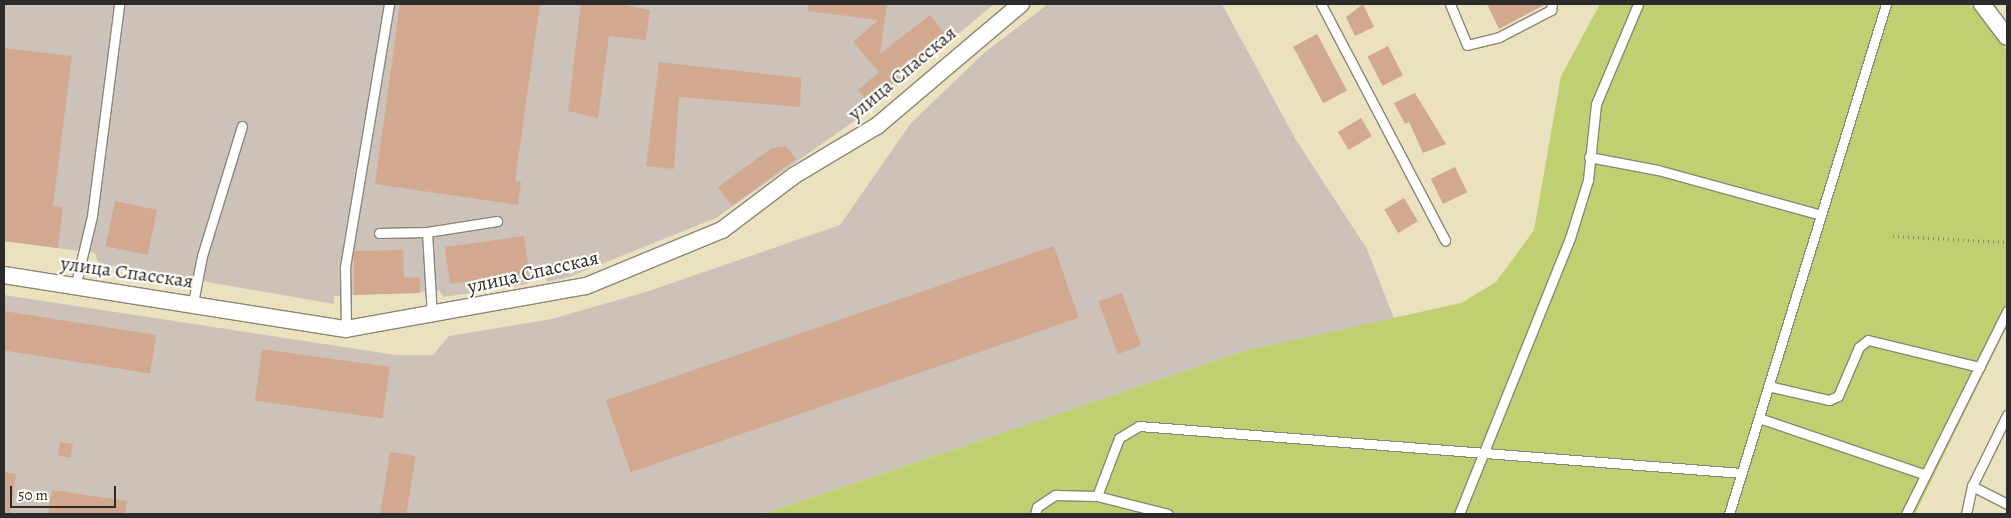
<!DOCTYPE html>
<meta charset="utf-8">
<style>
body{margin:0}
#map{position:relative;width:2011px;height:518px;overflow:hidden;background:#ece1bf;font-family:Alegreya,serif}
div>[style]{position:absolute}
.industrial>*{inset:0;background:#ccc2b9}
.green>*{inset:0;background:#bfd073}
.building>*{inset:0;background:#d2a98e;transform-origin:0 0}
.path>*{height:2.5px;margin-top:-1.25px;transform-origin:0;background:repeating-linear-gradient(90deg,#8c8675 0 1px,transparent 0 5px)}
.roads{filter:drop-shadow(1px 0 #8c8675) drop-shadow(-1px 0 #8c8675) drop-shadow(0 1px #8c8675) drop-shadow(0 -1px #8c8675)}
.service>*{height:9px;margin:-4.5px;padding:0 4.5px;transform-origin:4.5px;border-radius:4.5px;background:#fff}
.minor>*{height:16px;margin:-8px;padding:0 8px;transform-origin:8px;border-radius:8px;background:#fff}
span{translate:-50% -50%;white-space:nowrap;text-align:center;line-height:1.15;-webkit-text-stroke:4.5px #fdfcf7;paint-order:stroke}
.street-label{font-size:20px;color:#2b2b2b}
.frame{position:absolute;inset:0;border:5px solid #2b2b2b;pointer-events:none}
.scale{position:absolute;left:10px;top:486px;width:106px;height:22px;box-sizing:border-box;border:2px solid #2b2b2b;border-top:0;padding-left:6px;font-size:15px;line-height:18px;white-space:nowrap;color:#2b2b2b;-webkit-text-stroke:4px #fdfcf7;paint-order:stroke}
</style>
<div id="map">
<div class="industrial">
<i style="clip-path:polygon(4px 4px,994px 4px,853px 122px,716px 218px,569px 277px,547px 282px,545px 277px,522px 285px,444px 297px,439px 291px,334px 296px,334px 304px,98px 263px,95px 253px,4px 241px)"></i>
<i style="clip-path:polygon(1048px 4px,1222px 4px,1296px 140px,1367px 249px,1395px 321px,1244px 351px,763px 514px,4px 514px,4px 295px,396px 355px,433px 355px,449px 336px,552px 319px,649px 291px,840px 225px,911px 123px,984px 53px)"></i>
</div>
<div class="green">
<i style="clip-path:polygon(1600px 4px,1970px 4px,2007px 50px,2007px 326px,1915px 514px,763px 514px,1244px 351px,1461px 303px,1496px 282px,1534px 230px,1561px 76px)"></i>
</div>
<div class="building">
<i style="clip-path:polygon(400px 4px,540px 4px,515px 181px,521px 182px,518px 205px,375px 184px)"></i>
<i style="clip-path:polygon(581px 4px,619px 4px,650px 10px,646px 40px,609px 36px,598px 118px,568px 111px)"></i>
<i style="clip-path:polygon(808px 4px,887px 4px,880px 54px,930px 15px,950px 40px,872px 106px,858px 90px,879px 72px,853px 42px,878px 20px,808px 11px)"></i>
<i style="clip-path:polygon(1363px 4px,1374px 27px,1355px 36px,1346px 17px)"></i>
<i style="clip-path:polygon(1487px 4px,1546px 4px,1499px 29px)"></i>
<i style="left:1317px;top:34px;width:64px;height:27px;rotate:62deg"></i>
<i style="left:1388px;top:46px;width:33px;height:23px;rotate:63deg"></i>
<i style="clip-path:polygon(4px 48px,72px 56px,53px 206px,63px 207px,58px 248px,4px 241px)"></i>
<i style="clip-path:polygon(659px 62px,801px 78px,800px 107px,679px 97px,674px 169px,646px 166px)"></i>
<i style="clip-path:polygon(1415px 93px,1446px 144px,1423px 153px,1409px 122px,1405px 124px,1394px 103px)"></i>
<i style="left:1361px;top:118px;width:21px;height:27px;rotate:59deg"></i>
<i style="clip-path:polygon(786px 146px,796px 159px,732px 206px,718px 187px,772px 148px)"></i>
<i style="left:1455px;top:167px;width:28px;height:27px;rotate:64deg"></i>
<i style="left:1404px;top:198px;width:27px;height:23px;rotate:59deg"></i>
<i style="left:115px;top:201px;width:43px;height:46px;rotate:12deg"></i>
<i style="left:524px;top:236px;width:37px;height:80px;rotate:82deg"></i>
<i style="left:1054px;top:246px;width:76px;height:474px;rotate:71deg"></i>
<i style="clip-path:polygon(403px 250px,404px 278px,420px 277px,420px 293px,354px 295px,354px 251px)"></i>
<i style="left:1122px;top:293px;width:56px;height:25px;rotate:70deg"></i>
<i style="left:4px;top:311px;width:154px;height:39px;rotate:9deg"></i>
<i style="left:262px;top:349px;width:129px;height:52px;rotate:8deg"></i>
<i style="left:60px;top:442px;width:13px;height:14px;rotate:9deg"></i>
<i style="left:390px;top:452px;width:26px;height:63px;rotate:9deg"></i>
<i style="clip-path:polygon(4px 472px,16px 474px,10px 514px,4px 513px)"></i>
<i style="clip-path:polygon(52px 490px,127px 501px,125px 514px,48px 514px)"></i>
</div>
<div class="path">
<i style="left:1893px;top:236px;width:114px;rotate:3deg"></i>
</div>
<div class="roads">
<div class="service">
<i style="left:1321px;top:4px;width:267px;rotate:62.3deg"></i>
<i style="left:1450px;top:4px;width:44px;rotate:67.5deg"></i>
<i style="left:1467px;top:45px;width:33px;rotate:-14deg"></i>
<i style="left:1499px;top:37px;width:59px;rotate:-27.4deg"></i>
<i style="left:1551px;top:10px;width:6px;rotate:-81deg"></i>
<i style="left:1589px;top:157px;width:70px;rotate:10.7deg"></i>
<i style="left:1658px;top:170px;width:169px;rotate:15.4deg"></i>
<i style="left:427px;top:232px;width:84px;rotate:86.6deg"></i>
<i style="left:379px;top:233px;width:48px;rotate:-1.2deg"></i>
<i style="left:427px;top:232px;width:71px;rotate:-8.9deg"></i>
<i style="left:75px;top:287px;width:73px;rotate:-76.5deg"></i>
<i style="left:92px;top:216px;width:214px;rotate:-82.7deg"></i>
<i style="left:193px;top:303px;width:48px;rotate:-79.2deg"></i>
<i style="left:202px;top:256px;width:136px;rotate:-72.9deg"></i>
<i style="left:346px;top:329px;width:62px;rotate:-90.9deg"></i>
<i style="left:345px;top:267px;width:267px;rotate:-80.5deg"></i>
<i style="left:1768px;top:386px;width:63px;rotate:12.9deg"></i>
<i style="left:1829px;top:400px;width:10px;rotate:-24deg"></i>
<i style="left:1838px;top:396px;width:53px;rotate:-66.8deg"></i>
<i style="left:1859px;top:347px;width:11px;rotate:-38deg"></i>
<i style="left:1868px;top:340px;width:115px;rotate:13.6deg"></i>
<i style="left:1759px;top:418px;width:176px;rotate:18.8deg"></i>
<i style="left:1972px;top:486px;width:39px;rotate:27deg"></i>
<i style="left:1097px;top:496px;width:73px;rotate:14.2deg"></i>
<i style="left:1035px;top:514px;width:7px;rotate:-74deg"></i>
<i style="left:1037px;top:507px;width:22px;rotate:-34deg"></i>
<i style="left:1055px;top:495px;width:42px;rotate:1.4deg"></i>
<i style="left:1097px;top:496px;width:62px;rotate:-69.2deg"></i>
<i style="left:1119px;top:438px;width:23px;rotate:-31deg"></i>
<i style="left:1139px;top:426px;width:604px;rotate:4.46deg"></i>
<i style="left:1459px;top:514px;width:297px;rotate:-68.1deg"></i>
<i style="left:1570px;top:238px;width:61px;rotate:-72.8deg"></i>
<i style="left:1588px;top:180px;width:76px;rotate:-84deg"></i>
<i style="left:1596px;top:104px;width:108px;rotate:-67.2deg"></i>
<i style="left:1729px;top:514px;width:534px;rotate:-72.89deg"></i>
<i style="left:1906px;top:514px;width:227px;rotate:-63.5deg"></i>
<i style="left:1966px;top:514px;width:29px;rotate:-78deg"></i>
<i style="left:1972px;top:486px;width:79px;rotate:-63.8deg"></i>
</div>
<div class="minor">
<i style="left:1982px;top:4px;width:41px;rotate:52.9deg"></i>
<i style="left:4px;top:275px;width:346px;rotate:9deg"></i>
<i style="left:346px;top:329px;width:244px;rotate:-10.2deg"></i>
<i style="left:586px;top:286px;width:147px;rotate:-22.4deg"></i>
<i style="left:722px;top:230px;width:91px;rotate:-37deg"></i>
<i style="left:795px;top:175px;width:96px;rotate:-30.9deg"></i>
<i style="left:877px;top:126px;width:189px;rotate:-40.3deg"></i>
</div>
</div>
<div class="street-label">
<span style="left:902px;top:73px;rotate:-40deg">улица Спасская</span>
<span style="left:127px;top:272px;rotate:8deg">улица Спасская</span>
<span style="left:533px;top:272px;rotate:-13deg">улица Спасская</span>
</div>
<div class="frame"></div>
<div class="scale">50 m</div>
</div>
